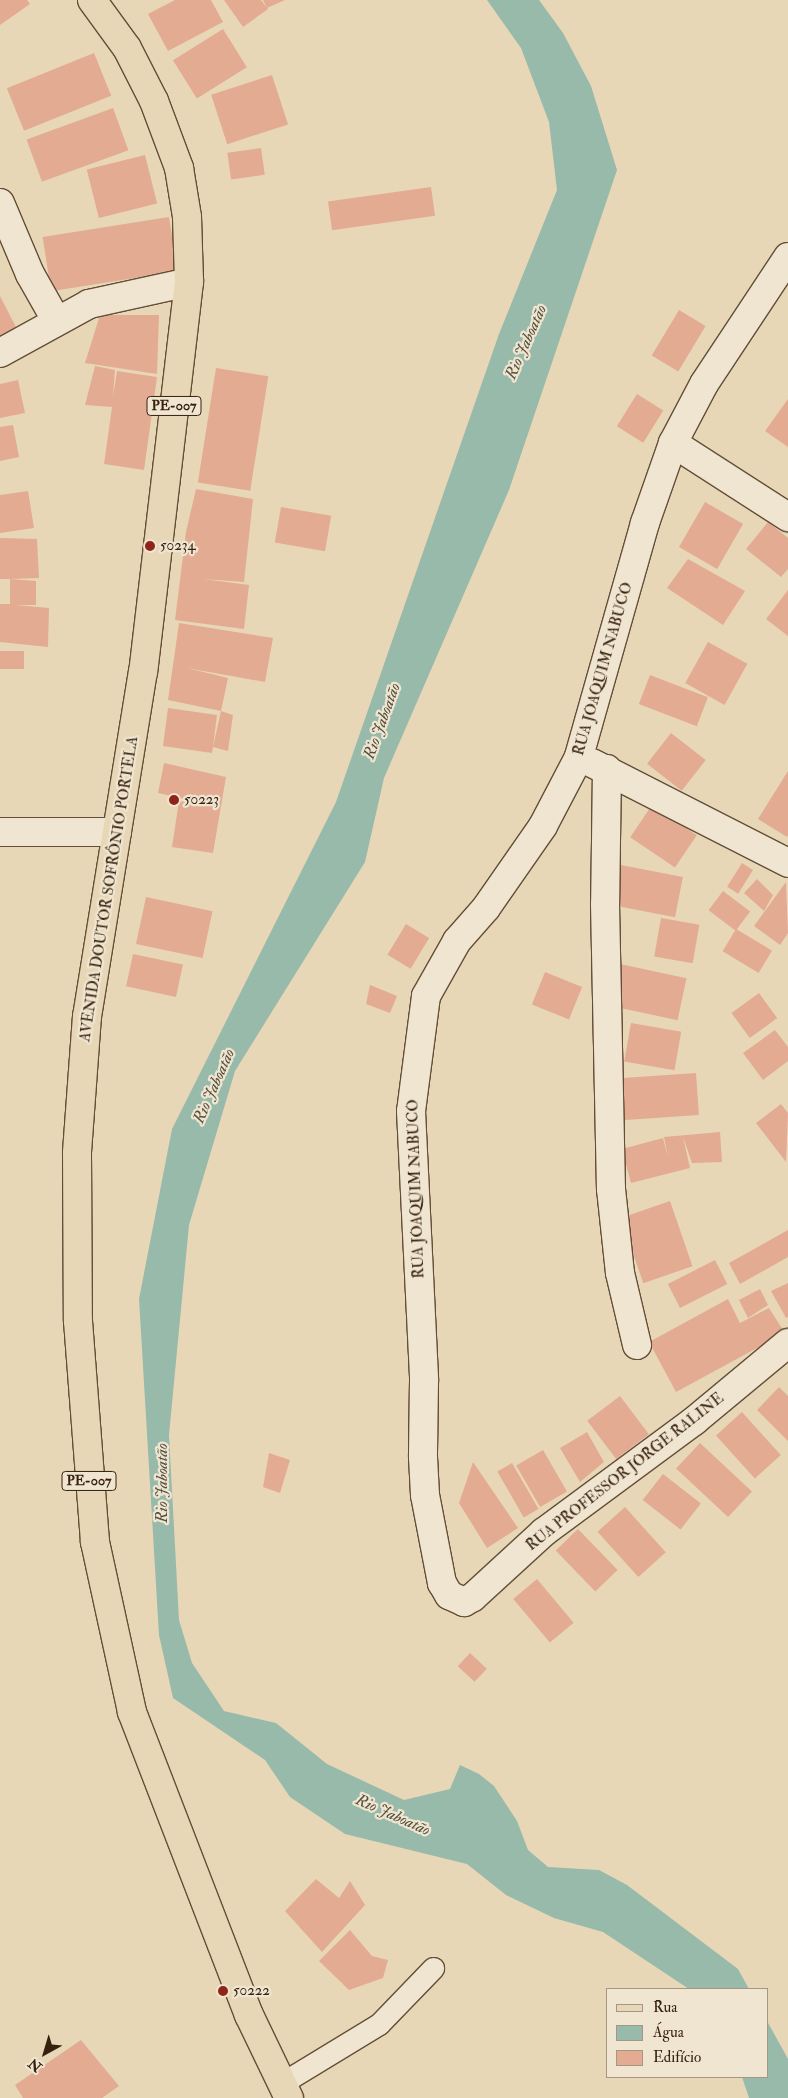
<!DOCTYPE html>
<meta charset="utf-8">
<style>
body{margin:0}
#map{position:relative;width:788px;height:2098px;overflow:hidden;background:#e7d7b6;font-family:"IM FELL Double Pica",serif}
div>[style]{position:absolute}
.water>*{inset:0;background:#97baab}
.building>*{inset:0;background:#e4ab93;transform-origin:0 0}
.roads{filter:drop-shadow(1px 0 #634e38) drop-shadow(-1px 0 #634e38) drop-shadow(0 1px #634e38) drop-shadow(0 -1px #634e38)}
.service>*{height:21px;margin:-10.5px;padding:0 10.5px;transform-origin:10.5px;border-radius:10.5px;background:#efe5d0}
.minor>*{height:28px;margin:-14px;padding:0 14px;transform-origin:14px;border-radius:14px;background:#efe5d0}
.primary>*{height:28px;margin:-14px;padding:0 14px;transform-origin:14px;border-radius:14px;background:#e7d7b6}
.dots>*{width:14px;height:14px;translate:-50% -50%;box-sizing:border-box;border:2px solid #efe5d0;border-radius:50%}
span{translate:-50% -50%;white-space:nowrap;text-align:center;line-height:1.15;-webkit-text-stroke:4.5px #efe5d0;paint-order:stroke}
.shield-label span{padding:1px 4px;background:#efe5d0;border:1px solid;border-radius:4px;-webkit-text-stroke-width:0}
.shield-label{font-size:14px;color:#37210e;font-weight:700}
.poi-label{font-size:15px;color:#37210e}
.left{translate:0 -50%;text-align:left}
.street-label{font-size:15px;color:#37210e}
.water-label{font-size:16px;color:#544f3d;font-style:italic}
.legend{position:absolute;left:606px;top:1988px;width:162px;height:90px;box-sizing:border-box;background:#efe5d0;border:1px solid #a59782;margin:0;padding:6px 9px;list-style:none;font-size:15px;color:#37210e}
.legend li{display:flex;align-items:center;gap:10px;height:25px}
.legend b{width:25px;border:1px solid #a59782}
.north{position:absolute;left:20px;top:2028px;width:50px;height:50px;-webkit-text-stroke:4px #efe5d0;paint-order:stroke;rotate:219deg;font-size:14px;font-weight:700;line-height:20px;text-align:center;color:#37210e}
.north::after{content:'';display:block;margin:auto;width:18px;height:22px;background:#37210e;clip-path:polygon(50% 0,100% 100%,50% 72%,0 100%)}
</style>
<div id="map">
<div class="water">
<i style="clip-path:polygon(487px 0,539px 0,563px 33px,591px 86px,617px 170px,509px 490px,384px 778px,365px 862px,235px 1071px,189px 1225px,169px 1435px,179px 1620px,192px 1663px,224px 1711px,276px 1723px,327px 1764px,404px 1800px,450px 1789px,460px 1765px,479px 1774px,494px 1786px,517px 1821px,528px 1850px,548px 1867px,599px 1870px,627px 1885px,738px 1969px,749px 1989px,689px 1989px,603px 1932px,554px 1918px,506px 1895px,467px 1864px,345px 1834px,290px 1797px,265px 1760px,173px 1698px,159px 1635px,139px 1299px,172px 1129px,336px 802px,499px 334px,557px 190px,549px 122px,521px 48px)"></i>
<i style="clip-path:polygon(767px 2021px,788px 2059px,788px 2098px,749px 2098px,742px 2077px,767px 2077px)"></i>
</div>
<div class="building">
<i style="clip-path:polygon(0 0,27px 0,30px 4px,0 25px)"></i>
<i style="clip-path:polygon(175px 0,211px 0,223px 22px,168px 51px,148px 14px)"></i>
<i style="clip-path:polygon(224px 0,261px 0,268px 9px,243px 27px)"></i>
<i style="clip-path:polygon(263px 0,285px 0,267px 8px)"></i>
<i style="left:223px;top:29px;width:45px;height:59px;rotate:58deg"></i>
<i style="left:94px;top:53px;width:46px;height:94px;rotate:68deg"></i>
<i style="left:272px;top:75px;width:52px;height:64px;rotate:72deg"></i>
<i style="left:113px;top:108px;width:45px;height:92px;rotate:70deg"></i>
<i style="left:261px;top:148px;width:27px;height:34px;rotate:82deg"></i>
<i style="left:145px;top:155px;width:50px;height:60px;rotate:76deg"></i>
<i style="left:431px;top:187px;width:29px;height:104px;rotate:82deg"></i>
<i style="left:169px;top:217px;width:55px;height:128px;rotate:81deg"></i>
<i style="clip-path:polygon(0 296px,19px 333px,0 343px)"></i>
<i style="left:679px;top:310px;width:31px;height:53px;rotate:31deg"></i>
<i style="clip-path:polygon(100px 315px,159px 315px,157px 374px,85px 363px)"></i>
<i style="clip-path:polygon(95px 366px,115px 370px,113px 397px,117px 371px,157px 377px,144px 470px,104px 464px,112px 407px,85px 405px)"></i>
<i style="left:216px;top:368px;width:53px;height:116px;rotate:9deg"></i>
<i style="clip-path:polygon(18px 380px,25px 413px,0 418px,0 384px)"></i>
<i style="left:637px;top:394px;width:31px;height:38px;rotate:32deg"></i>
<i style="clip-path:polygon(788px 399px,788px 447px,765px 431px)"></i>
<i style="clip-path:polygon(13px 425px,19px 457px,0 461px,0 427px)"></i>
<i style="clip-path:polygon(196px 489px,253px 499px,244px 582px,203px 579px,249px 585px,244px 629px,175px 620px,186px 532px)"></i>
<i style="clip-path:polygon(28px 491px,34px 528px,0 533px,0 495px)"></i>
<i style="left:705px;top:502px;width:44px;height:52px;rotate:30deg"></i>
<i style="left:281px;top:507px;width:51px;height:36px;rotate:10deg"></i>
<i style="clip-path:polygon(768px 522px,788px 538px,788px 569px,781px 577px,746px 549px)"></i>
<i style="clip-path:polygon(0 538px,37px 539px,39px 578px,10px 579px,36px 581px,36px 605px,16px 605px,49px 608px,48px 647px,0 642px,0 604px,10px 604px,10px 579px,0 579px)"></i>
<i style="clip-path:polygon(688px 559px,745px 591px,723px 625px,667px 588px)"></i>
<i style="clip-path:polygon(788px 590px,788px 636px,766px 619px)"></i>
<i style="clip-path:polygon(179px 623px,273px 638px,265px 682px,187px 668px,228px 678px,221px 711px,233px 715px,228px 751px,213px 747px,212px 753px,163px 746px,168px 708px,217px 715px,213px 747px,221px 711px,168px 700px)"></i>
<i style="left:708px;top:642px;width:45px;height:47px;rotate:29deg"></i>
<i style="left:0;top:651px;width:24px;height:18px"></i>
<i style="left:650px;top:675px;width:62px;height:31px;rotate:21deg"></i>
<i style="left:671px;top:733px;width:44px;height:39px;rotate:38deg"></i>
<i style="clip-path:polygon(164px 763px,226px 777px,213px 853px,172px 847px,179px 801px,214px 806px,158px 793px)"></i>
<i style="clip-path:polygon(788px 771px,788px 835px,787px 837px,758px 819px)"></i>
<i style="left:652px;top:805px;width:54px;height:39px;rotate:34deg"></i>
<i style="left:742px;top:863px;width:13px;height:28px;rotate:32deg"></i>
<i style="left:621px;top:865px;width:63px;height:41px;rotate:11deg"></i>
<i style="clip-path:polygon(757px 879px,773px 895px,764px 911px,744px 893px)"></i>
<i style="clip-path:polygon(786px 882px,788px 933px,780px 945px,754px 926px)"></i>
<i style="left:723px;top:891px;width:34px;height:24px;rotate:37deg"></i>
<i style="left:146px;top:897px;width:68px;height:48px;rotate:12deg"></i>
<i style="left:661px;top:918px;width:39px;height:39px;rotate:10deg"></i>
<i style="left:406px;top:924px;width:27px;height:36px;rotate:31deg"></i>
<i style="left:736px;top:929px;width:42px;height:26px;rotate:31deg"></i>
<i style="left:133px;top:954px;width:51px;height:33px;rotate:12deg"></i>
<i style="left:620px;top:964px;width:68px;height:43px;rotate:12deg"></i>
<i style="left:545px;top:972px;width:40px;height:35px;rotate:22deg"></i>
<i style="clip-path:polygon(370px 985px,397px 996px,390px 1013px,366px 1004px)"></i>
<i style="left:759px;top:993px;width:31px;height:34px;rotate:54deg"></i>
<i style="left:631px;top:1023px;width:51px;height:39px;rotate:10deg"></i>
<i style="clip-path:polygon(775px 1030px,788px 1047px,788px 1061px,763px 1080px,743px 1053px)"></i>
<i style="left:696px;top:1073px;width:42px;height:77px;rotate:86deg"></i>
<i style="clip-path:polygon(781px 1104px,788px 1113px,786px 1162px,756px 1123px)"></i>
<i style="clip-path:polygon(720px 1132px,722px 1162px,692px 1163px,683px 1137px,690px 1168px,631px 1183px,622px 1149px,663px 1138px,668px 1157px,664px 1137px)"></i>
<i style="left:670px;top:1201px;width:69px;height:52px;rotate:71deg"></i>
<i style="clip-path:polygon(788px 1230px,788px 1257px,740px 1284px,729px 1263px)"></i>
<i style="left:715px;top:1260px;width:27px;height:53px;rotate:63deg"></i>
<i style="clip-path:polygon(788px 1283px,788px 1317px,786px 1318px,771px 1291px)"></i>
<i style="clip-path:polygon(760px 1289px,768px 1305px,748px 1318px,739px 1300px)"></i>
<i style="clip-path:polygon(728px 1299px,740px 1323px,769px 1308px,785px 1333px,676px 1392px,649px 1342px)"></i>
<i style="clip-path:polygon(779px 1387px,788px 1396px,788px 1441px,757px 1410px)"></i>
<i style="left:620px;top:1396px;width:48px;height:41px;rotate:53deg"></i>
<i style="left:742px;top:1412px;width:58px;height:35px;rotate:48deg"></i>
<i style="clip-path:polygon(587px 1432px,604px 1462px,580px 1482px,560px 1448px)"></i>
<i style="left:700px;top:1443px;width:71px;height:35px;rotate:43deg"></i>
<i style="left:543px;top:1450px;width:48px;height:31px;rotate:60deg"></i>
<i style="clip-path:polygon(269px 1453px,290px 1460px,280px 1493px,263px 1487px)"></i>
<i style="clip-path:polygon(473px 1462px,518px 1528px,487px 1548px,459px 1503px)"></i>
<i style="left:512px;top:1463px;width:53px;height:17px;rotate:60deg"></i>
<i style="left:663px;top:1474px;width:48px;height:33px;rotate:38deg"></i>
<i style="left:625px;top:1507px;width:61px;height:37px;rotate:48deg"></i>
<i style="left:578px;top:1529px;width:57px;height:31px;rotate:46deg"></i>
<i style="left:537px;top:1579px;width:57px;height:31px;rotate:50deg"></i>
<i style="left:470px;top:1653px;width:23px;height:18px;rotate:43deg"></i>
<i style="clip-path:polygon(316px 1879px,339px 1898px,350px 1881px,365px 1905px,322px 1952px,285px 1911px)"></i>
<i style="clip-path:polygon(350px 1930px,372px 1956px,388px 1960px,383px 1978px,349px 1990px,319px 1961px)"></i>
<i style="clip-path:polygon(81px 2040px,119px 2086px,102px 2098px,23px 2098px,15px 2085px)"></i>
</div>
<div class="roads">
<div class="service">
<i style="left:282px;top:2083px;width:114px;rotate:-31.3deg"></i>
<i style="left:379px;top:2024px;width:78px;rotate:-46deg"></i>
</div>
<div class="minor">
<i style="left:0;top:203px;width:77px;rotate:67.1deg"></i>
<i style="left:30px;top:274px;width:53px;rotate:60.5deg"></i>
<i style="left:788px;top:257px;width:152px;rotate:123.5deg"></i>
<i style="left:704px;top:384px;width:67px;rotate:117.7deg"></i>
<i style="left:673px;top:443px;width:85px;rotate:109.3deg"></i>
<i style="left:645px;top:523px;width:243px;rotate:105.8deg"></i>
<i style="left:579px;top:757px;width:78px;rotate:117.6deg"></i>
<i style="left:543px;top:826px;width:100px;rotate:124.8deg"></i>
<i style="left:486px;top:908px;width:44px;rotate:131.3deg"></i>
<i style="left:457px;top:941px;width:63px;rotate:119.4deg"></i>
<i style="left:426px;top:996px;width:116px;rotate:97.4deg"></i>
<i style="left:411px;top:1111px;width:270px;rotate:87.2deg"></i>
<i style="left:424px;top:1381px;width:76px;rotate:90.8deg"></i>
<i style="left:423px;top:1457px;width:38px;rotate:87deg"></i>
<i style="left:425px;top:1495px;width:90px;rotate:79.1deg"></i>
<i style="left:442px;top:1583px;width:14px;rotate:60deg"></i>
<i style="left:449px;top:1595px;width:17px;rotate:25deg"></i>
<i style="left:464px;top:1602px;width:10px;rotate:-29deg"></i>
<i style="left:473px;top:1597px;width:96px;rotate:-42.5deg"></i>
<i style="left:544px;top:1532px;width:187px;rotate:-36.5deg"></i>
<i style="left:694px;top:1421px;width:122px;rotate:-39.7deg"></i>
<i style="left:0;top:353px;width:102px;rotate:-28.8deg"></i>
<i style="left:89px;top:304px;width:102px;rotate:-12.4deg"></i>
<i style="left:673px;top:443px;width:137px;rotate:32.8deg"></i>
<i style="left:592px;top:763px;width:220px;rotate:27deg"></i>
<i style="left:607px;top:769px;width:135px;rotate:90.8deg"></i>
<i style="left:605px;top:904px;width:285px;rotate:88.8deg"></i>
<i style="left:611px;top:1189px;width:84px;rotate:83.9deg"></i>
<i style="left:620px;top:1273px;width:74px;rotate:76.7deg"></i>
<i style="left:0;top:832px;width:117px"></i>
</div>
<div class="primary">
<i style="left:92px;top:0;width:59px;rotate:53.9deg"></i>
<i style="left:127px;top:48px;width:59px;rotate:63deg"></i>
<i style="left:154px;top:101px;width:72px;rotate:69.5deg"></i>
<i style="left:179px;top:168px;width:50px;rotate:80.7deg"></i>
<i style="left:187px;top:217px;width:65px;rotate:88.2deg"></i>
<i style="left:189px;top:282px;width:392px;rotate:96.7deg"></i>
<i style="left:143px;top:671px;width:350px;rotate:99.2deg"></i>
<i style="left:87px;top:1016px;width:137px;rotate:94.2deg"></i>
<i style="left:77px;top:1153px;width:168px;rotate:89.7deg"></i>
<i style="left:78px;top:1321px;width:222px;rotate:85.6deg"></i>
<i style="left:95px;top:1542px;width:174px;rotate:77.7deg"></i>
<i style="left:132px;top:1712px;width:325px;rotate:68.9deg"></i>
<i style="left:249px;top:2015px;width:92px;rotate:64.3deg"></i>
</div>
</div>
<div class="dots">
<i style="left:150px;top:546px;background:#8f2418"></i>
<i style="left:174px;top:800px;background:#8f2418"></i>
<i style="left:223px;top:1991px;background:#8f2418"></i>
</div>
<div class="shield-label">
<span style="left:174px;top:406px">PE-007</span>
<span style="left:89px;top:1481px">PE-007</span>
</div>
<div class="poi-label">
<span class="left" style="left:160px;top:546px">50234</span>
<span class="left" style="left:184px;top:800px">50223</span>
<span class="left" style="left:233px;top:1991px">50222</span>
</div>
<div class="street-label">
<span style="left:603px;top:669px;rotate:-74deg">RUA JOAQUIM NABUCO</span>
<span style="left:109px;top:889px;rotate:-81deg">AVENIDA DOUTOR SOFRÔNIO PORTELA</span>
<span style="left:416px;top:1189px;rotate:-92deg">RUA JOAQUIM NABUCO</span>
<span style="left:625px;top:1472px;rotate:-38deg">RUA PROFESSOR JORGE RALINE</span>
</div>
<div class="water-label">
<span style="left:526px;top:342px;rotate:-66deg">Rio Jaboatão</span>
<span style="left:382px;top:721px;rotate:-70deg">Rio Jaboatão</span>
<span style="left:214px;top:1086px;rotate:-66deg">Rio Jaboatão</span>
<span style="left:162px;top:1483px;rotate:-90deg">Rio Jaboatão</span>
<span style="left:393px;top:1815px;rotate:24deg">Rio Jaboatão</span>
</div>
<ul class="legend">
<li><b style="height:6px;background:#e7d7b6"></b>Rua</li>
<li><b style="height:14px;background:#97baab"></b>Água</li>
<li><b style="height:14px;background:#e4ab93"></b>Edifício</li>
</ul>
<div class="north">N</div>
</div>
